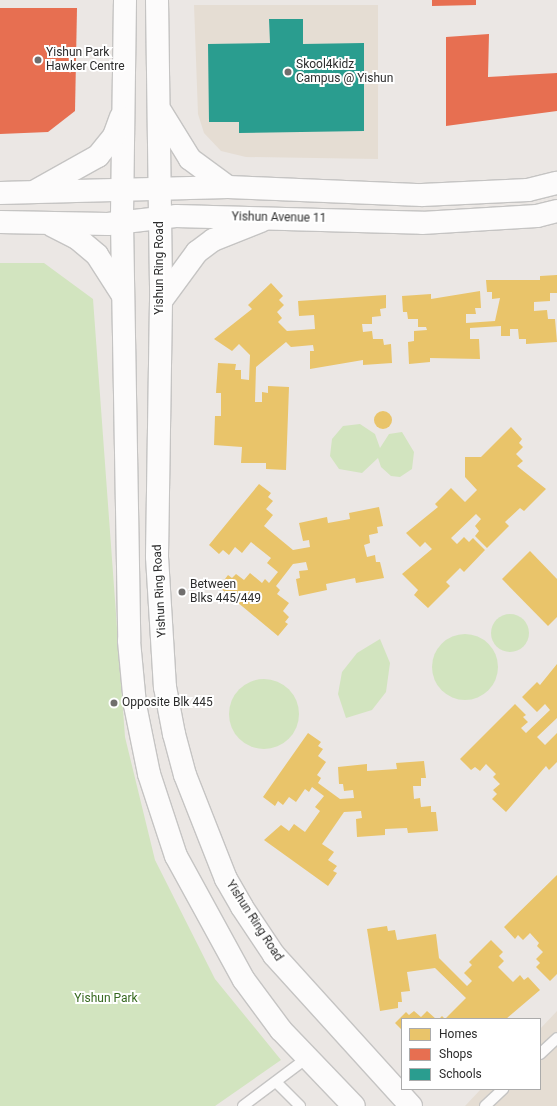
<!DOCTYPE html>
<style>
body{margin:0}
#map{position:relative;width:557px;height:1106px;overflow:hidden;background:#ebe7e4;font-family:Roboto,sans-serif}
div>[style]{position:absolute}
.education>*{inset:0;background:#e5ddd3}
.green>*{inset:0;background:#d2e4bf}
.round{border-radius:50%}
.homes>*{inset:0;background:#e9c46a}
.shops>*{inset:0;background:#e76f51}
.schools>*{inset:0;background:#2a9d8f}
.roads{filter:drop-shadow(1px 0 #c5c4c3) drop-shadow(-1px 0 #c5c4c3) drop-shadow(0 1px #c5c4c3) drop-shadow(0 -1px #c5c4c3)}
.lane>*{height:10px;margin:-5px;padding:0 5px;transform-origin:5px;border-radius:5px;background:#fcfbfb}
.secondary>*{height:22px;margin:-11px;padding:0 11px;transform-origin:11px;border-radius:11px;background:#fcfbfb}
.dots>*{width:11px;height:11px;translate:-50% -50%;box-sizing:border-box;border:2px solid #fff;border-radius:50%}
span{translate:-50% -50%;white-space:nowrap;text-align:center;line-height:1.15;-webkit-text-stroke:4px #fff;paint-order:stroke}
.poi-label{font-size:12px;color:#2d2d2d}
.left{translate:0 -50%;text-align:left}
.street-label{font-size:12px;color:#2d2d2d}
.park-label{font-size:12px;color:#36681f}
.legend{position:absolute;left:401px;top:1018px;width:140px;height:72px;box-sizing:border-box;background:#fff;border:1px solid #ababab;margin:0;padding:5px 7px;list-style:none;font-size:12px;color:#2d2d2d}
.legend li{display:flex;align-items:center;gap:8px;height:20px}
.legend b{width:20px;border:1px solid #ababab}
</style>
<div id="map">
<div class="education">
<i style="clip-path:polygon(194px 5px,378px 5px,378px 159px,246px 157px,221px 151px,204px 133px,198px 114px)"></i>
<i style="clip-path:polygon(557px 1011px,557px 1106px,465px 1106px,481px 1089px,540px 1089px,540px 1029px)"></i>
</div>
<div class="green">
<i style="clip-path:polygon(0 263px,44px 263px,93px 299px,125px 737px,155px 860px,215px 979px,281px 1060px,215px 1106px,0 1106px)"></i>
<i style="clip-path:polygon(360px 424px,375px 434px,380px 448px,389px 434px,402px 432px,414px 452px,412px 469px,400px 477px,391px 476px,381px 467px,378px 458px,362px 473px,339px 469px,330px 456px,332px 439px,343px 426px)"></i>
<i class="round" style="left:491px;top:614px;width:38px;height:38px"></i>
<i class="round" style="left:432px;top:634px;width:66px;height:66px"></i>
<i style="clip-path:polygon(380px 639px,390px 663px,386px 692px,372px 710px,346px 718px,338px 694px,342px 672px,357px 653px)"></i>
<i class="round" style="left:229px;top:679px;width:70px;height:70px"></i>
</div>
<div class="homes">
<i style="clip-path:polygon(557px 275px,557px 293px,550px 293px,550px 301px,534px 302px,534px 311px,547px 310px,548px 319px,555px 319px,557px 342px,526px 344px,526px 339px,519px 339px,518px 329px,510px 329px,510px 336px,501px 336px,501px 326px,470px 328px,470px 339px,479px 339px,480px 359px,430px 358px,430px 362px,409px 364px,408px 342px,414px 341px,414px 331px,427px 330px,426px 327px,418px 327px,418px 319px,408px 319px,407px 312px,403px 312px,402px 296px,431px 294px,431px 299px,480px 291px,481px 308px,475px 308px,476px 314px,466px 314px,466px 323px,495px 321px,500px 298px,492px 299px,492px 292px,487px 292px,486px 280px,540px 280px,540px 276px)"></i>
<i style="clip-path:polygon(271px 283px,283px 296px,279px 300px,284px 305px,277px 312px,282px 318px,278px 322px,287px 331px,315px 329px,314px 315px,299px 316px,298px 301px,386px 295px,386px 308px,380px 309px,381px 316px,372px 317px,372px 324px,362px 324px,363px 332px,372px 331px,373px 339px,383px 339px,384px 345px,391px 344px,392px 363px,363px 365px,363px 360px,310px 369px,310px 351px,314px 351px,313px 345px,291px 347px,286px 342px,256px 367px,255px 402px,262px 402px,262px 392px,268px 393px,268px 386px,289px 387px,286px 470px,266px 469px,266px 463px,241px 463px,242px 447px,214px 445px,215px 416px,221px 416px,221px 393px,216px 393px,218px 363px,236px 364px,235px 370px,241px 370px,241px 379px,249px 380px,250px 355px,239px 344px,232px 351px,214px 339px,252px 309px,248px 305px)"></i>
<i class="round" style="left:374px;top:411px;width:18px;height:18px"></i>
<i style="clip-path:polygon(511px 427px,522px 439px,519px 443px,523px 447px,516px 454px,523px 461px,517px 466px,546px 489px,524px 511px,520px 508px,505px 522px,509px 526px,487px 548px,475px 536px,479px 531px,475px 526px,481px 519px,476px 514px,451px 538px,457px 544px,464px 537px,469px 542px,473px 538px,485px 550px,464px 572px,460px 568px,446px 582px,450px 586px,428px 608px,414px 595px,418px 590px,402px 574px,432px 549px,425px 542px,420px 547px,406px 533px,438px 507px,435px 504px,451px 488px,465px 502px,477px 490px,465px 477px,465px 457px,481px 457px)"></i>
<i style="clip-path:polygon(259px 484px,271px 493px,268px 497px,273px 501px,266px 509px,273px 515px,264px 526px,293px 550px,310px 547px,309px 540px,303px 541px,299px 523px,327px 517px,328px 523px,350px 519px,349px 513px,379px 507px,383px 526px,377px 527px,378px 533px,369px 535px,370px 543px,364px 545px,367px 557px,375px 555px,376px 562px,380px 562px,384px 578px,356px 583px,355px 578px,326px 584px,327px 590px,299px 596px,296px 579px,300px 578px,299px 571px,308px 570px,306px 562px,293px 564px,276px 586px,280px 590px,277px 594px,289px 603px,283px 611px,289px 617px,285px 622px,288px 624px,278px 636px,219px 587px,228px 575px,232px 578px,236px 574px,244px 580px,250px 573px,262px 583px,265px 579px,269px 583px,278px 572px,267px 563px,271px 558px,251px 542px,242px 553px,235px 547px,229px 555px,223px 550px,219px 554px,209px 545px)"></i>
<i style="clip-path:polygon(530px 551px,557px 579px,557px 617px,548px 626px,502px 579px)"></i>
<i style="clip-path:polygon(557px 664px,557px 718px,537px 737px,545px 745px,557px 733px,557px 762px,549px 770px,546px 766px,506px 812px,492px 799px,497px 794px,493px 790px,500px 784px,493px 777px,496px 774px,486px 764px,480px 771px,475px 767px,471px 770px,460px 759px,515px 704px,526px 715px,523px 717px,528px 722px,521px 728px,526px 733px,550px 710px,545px 704px,537px 712px,522px 697px,537px 682px,540px 685px)"></i>
<i style="clip-path:polygon(308px 733px,321px 742px,318px 746px,323px 749px,318px 756px,326px 762px,317px 775px,321px 778px,318px 783px,340px 799px,354px 798px,353px 790px,344px 791px,343px 784px,339px 784px,338px 767px,367px 764px,367px 771px,397px 769px,396px 763px,424px 761px,426px 778px,421px 778px,421px 786px,413px 786px,414px 799px,420px 798px,421px 807px,431px 806px,431px 812px,436px 812px,438px 831px,408px 833px,407px 828px,385px 829px,385px 835px,357px 837px,356px 819px,362px 818px,361px 811px,344px 812px,322px 844px,334px 852px,328px 860px,337px 866px,333px 871px,337px 873px,328px 886px,264px 840px,281px 825px,289px 831px,294px 824px,305px 832px,320px 811px,315px 807px,324px 796px,312px 787px,309px 792px,305px 789px,296px 802px,289px 797px,283px 805px,278px 801px,275px 806px,263px 797px)"></i>
<i style="clip-path:polygon(557px 875px,557px 974px,550px 981px,536px 967px,540px 963px,536px 959px,543px 952px,537px 946px,539px 943px,530px 933px,523px 940px,518px 935px,515px 939px,504px 927px)"></i>
<i style="clip-path:polygon(387px 926px,388px 931px,395px 930px,397px 940px,436px 934px,439px 958px,467px 986px,472px 981px,464px 973px,472px 965px,469px 962px,491px 940px,503px 952px,499px 956px,504px 961px,498px 967px,513px 982px,520px 975px,524px 980px,528px 977px,540px 990px,506px 1019px,439px 1019px,442px 1016px,445px 1019px,466px 998px,435px 968px,407px 972px,410px 991px,401px 992px,402px 1002px,398px 1002px,398px 1008px,380px 1011px,367px 929px)"></i>
<i style="clip-path:polygon(414px 1011px,421px 1017px,427px 1011px,436px 1019px,402px 1019px,402px 1030px,395px 1023px,406px 1012px,409px 1015px)"></i>
</div>
<div class="shops">
<i style="clip-path:polygon(432px 0,476px 0,476px 5px,432px 6px)"></i>
<i style="clip-path:polygon(0 8px,77px 8px,75px 111px,48px 132px,0 134px)"></i>
<i style="clip-path:polygon(489px 34px,488px 77px,557px 73px,557px 111px,446px 126px,446px 37px)"></i>
</div>
<div class="schools">
<i style="clip-path:polygon(269px 19px,303px 19px,303px 44px,364px 43px,364px 131px,239px 133px,239px 122px,209px 122px,208px 44px,270px 43px)"></i>
</div>
<div class="roads">
<div class="lane">
<i style="left:540px;top:1054px;width:23px;rotate:-43deg"></i>
<i style="left:276px;top:1082px;width:34px;rotate:45deg"></i>
<i style="left:243px;top:1106px;width:80px;rotate:-36.9deg"></i>
<i style="left:485px;top:1106px;width:25px;rotate:-43deg"></i>
</div>
<div class="secondary">
<i style="left:125px;top:0;width:222px;rotate:90.8deg"></i>
<i style="left:122px;top:222px;width:419px;rotate:89deg"></i>
<i style="left:129px;top:641px;width:64px;rotate:84.6deg"></i>
<i style="left:135px;top:705px;width:70px;rotate:78.5deg"></i>
<i style="left:149px;top:774px;width:86px;rotate:71.8deg"></i>
<i style="left:176px;top:856px;width:141px;rotate:61.3deg"></i>
<i style="left:244px;top:980px;width:62px;rotate:53.5deg"></i>
<i style="left:281px;top:1030px;width:105px;rotate:46.2deg"></i>
<i style="left:157px;top:0;width:301px;rotate:89.2deg"></i>
<i style="left:161px;top:301px;width:256px;rotate:90.9deg"></i>
<i style="left:157px;top:557px;width:130px;rotate:86.5deg"></i>
<i style="left:165px;top:687px;width:48px;rotate:79.2deg"></i>
<i style="left:174px;top:734px;width:42px;rotate:75deg"></i>
<i style="left:185px;top:775px;width:112px;rotate:68.5deg"></i>
<i style="left:226px;top:879px;width:32px;rotate:60deg"></i>
<i style="left:242px;top:907px;width:58px;rotate:56.3deg"></i>
<i style="left:274px;top:955px;width:204px;rotate:47.8deg"></i>
<i style="left:161px;top:112px;width:55px;rotate:58.3deg"></i>
<i style="left:190px;top:159px;width:47px;rotate:36.4deg"></i>
<i style="left:37px;top:190px;width:70px;rotate:-29.1deg"></i>
<i style="left:98px;top:156px;width:26px;rotate:-51deg"></i>
<i style="left:114px;top:136px;width:20px;rotate:-70deg"></i>
<i style="left:0;top:193px;width:228px;rotate:-1.5deg"></i>
<i style="left:228px;top:187px;width:194px;rotate:2.4deg"></i>
<i style="left:422px;top:195px;width:106px;rotate:-2.7deg"></i>
<i style="left:528px;top:190px;width:30px;rotate:-14deg"></i>
<i style="left:0;top:222px;width:108px;rotate:1.1deg"></i>
<i style="left:108px;top:224px;width:68px;rotate:-6.7deg"></i>
<i style="left:176px;top:216px;width:246px;rotate:1.6deg"></i>
<i style="left:422px;top:223px;width:115px;rotate:-3.5deg"></i>
<i style="left:537px;top:216px;width:21px;rotate:-14deg"></i>
<i style="left:53px;top:226px;width:27px;rotate:27deg"></i>
<i style="left:77px;top:238px;width:26px;rotate:40deg"></i>
<i style="left:97px;top:255px;width:46px;rotate:57.3deg"></i>
<i style="left:161px;top:301px;width:61px;rotate:-53.7deg"></i>
<i style="left:197px;top:252px;width:20px;rotate:-37deg"></i>
<i style="left:213px;top:240px;width:52px;rotate:-21.6deg"></i>
</div>
</div>
<div class="dots">
<i style="left:38px;top:60px;background:#706e6d"></i>
<i style="left:288px;top:72px;background:#706e6d"></i>
<i style="left:182px;top:592px;background:#706e6d"></i>
<i style="left:114px;top:703px;background:#706e6d"></i>
</div>
<div class="poi-label">
<span class="left" style="left:46px;top:60px">Yishun Park<br>Hawker Centre</span>
<span class="left" style="left:296px;top:72px">Skool4kidz<br>Campus @ Yishun</span>
<span class="left" style="left:190px;top:592px">Between<br>Blks 445/449</span>
<span class="left" style="left:122px;top:703px">Opposite Blk 445</span>
</div>
<div class="street-label">
<span style="left:279px;top:218px;rotate:1deg">Yishun Avenue 11</span>
<span style="left:160px;top:268px;rotate:-90deg">Yishun Ring Road</span>
<span style="left:160px;top:591px;rotate:-93deg">Yishun Ring Road</span>
<span style="left:254px;top:921px;rotate:57deg">Yishun Ring Road</span>
</div>
<div class="park-label">
<span style="left:106px;top:999px">Yishun Park</span>
</div>
<ul class="legend">
<li><b style="height:11px;background:#e9c46a"></b>Homes</li>
<li><b style="height:11px;background:#e76f51"></b>Shops</li>
<li><b style="height:11px;background:#2a9d8f"></b>Schools</li>
</ul>
</div>
